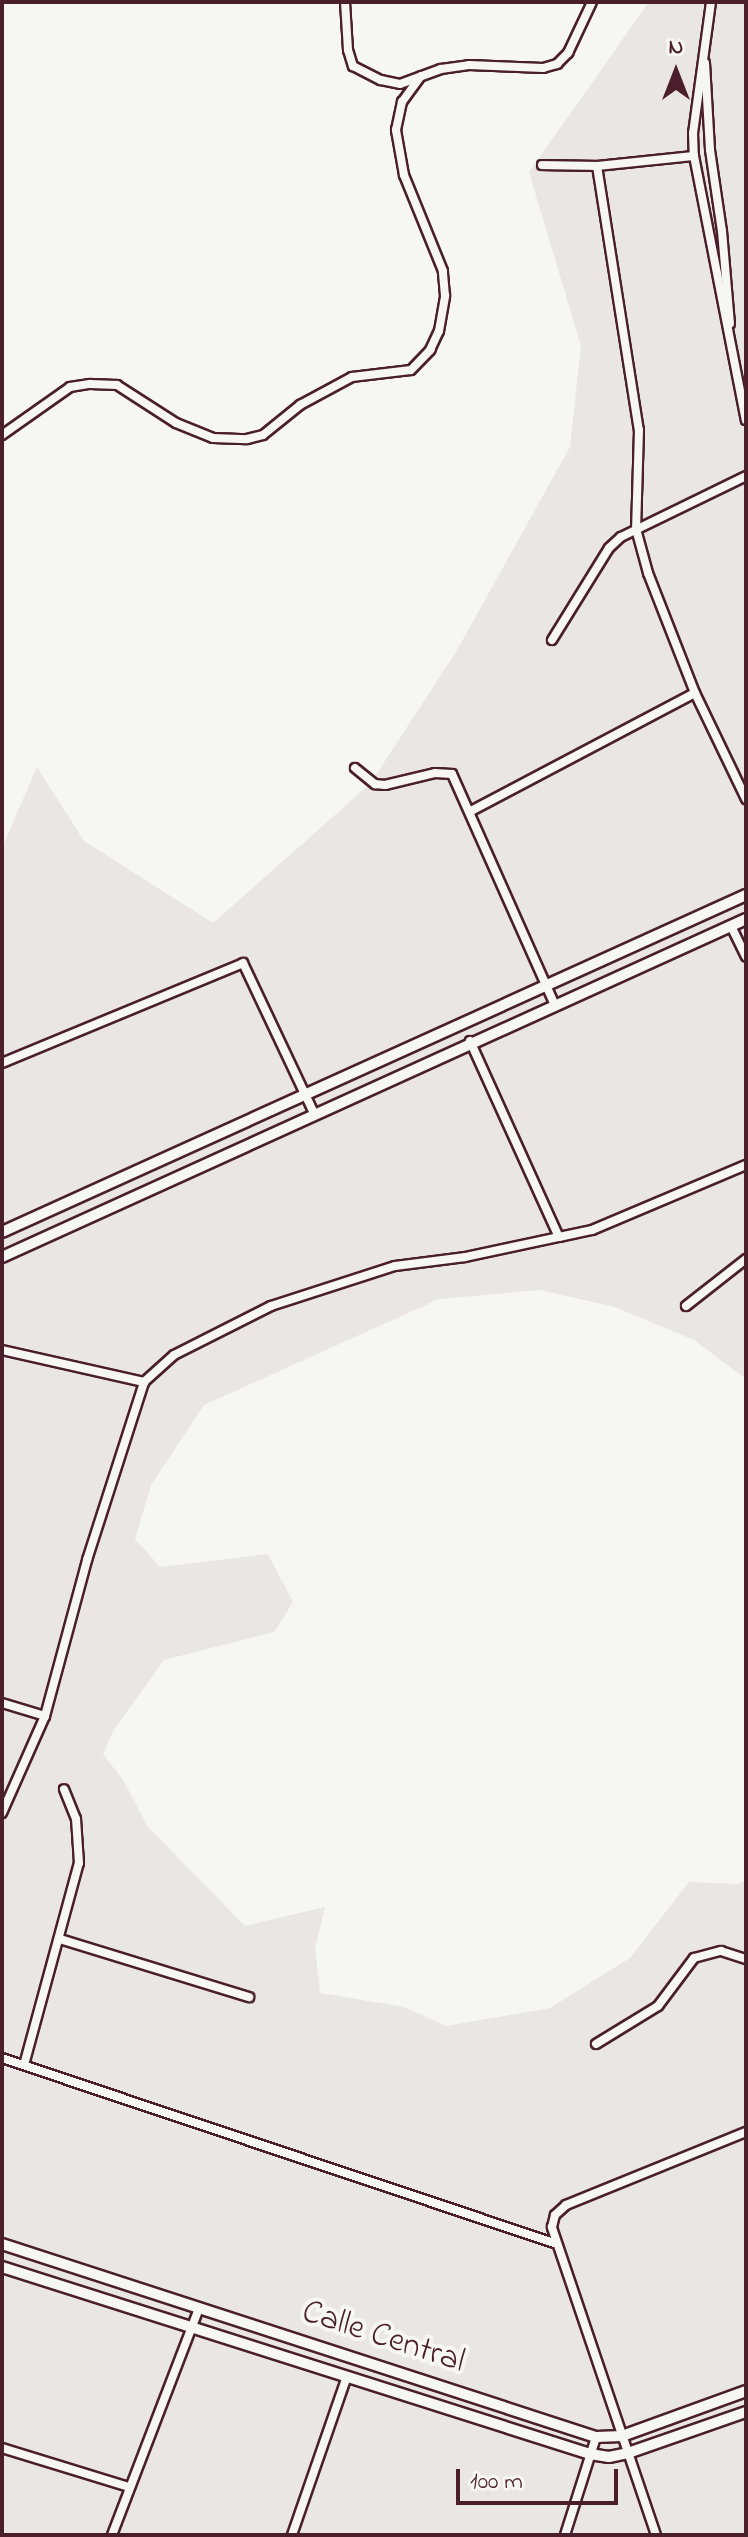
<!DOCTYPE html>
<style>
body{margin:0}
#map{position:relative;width:748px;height:2537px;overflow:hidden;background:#f6f6f2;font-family:"Indie Flower",sans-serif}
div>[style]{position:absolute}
.built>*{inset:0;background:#e9e6e3}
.roads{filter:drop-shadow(2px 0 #4a1f2b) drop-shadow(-2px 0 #4a1f2b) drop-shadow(0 2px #4a1f2b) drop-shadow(0 -2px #4a1f2b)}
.minor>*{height:8px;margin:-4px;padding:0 4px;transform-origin:4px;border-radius:4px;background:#f6f6f2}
.tertiary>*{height:10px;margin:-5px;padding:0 5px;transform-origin:5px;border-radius:5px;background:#f6f6f2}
span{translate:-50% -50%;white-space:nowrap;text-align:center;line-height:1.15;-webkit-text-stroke:8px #f6f6f2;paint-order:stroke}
.street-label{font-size:34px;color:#4a1f2b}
.frame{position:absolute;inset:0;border:4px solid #4a1f2b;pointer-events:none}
.north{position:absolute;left:636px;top:32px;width:80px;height:80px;-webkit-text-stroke:6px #f6f6f2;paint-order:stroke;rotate:0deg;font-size:22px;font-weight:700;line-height:32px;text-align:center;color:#4a1f2b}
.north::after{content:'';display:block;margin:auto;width:28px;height:36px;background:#4a1f2b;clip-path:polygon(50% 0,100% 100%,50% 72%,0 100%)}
.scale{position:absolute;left:456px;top:2469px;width:162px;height:36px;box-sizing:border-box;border:4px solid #4a1f2b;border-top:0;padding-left:10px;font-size:24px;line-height:28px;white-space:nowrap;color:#4a1f2b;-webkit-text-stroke:6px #f6f6f2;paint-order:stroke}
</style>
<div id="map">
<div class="built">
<i style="clip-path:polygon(649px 2px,746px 2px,746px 1379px,694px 1340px,615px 1307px,540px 1290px,439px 1299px,204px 1405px,151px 1485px,135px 1539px,160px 1567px,268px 1554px,293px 1602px,274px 1632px,164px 1660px,113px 1731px,103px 1754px,123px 1780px,148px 1827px,245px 1926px,325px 1907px,315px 1948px,320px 1993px,404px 2007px,446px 2026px,550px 2008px,630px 1958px,689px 1882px,737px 1884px,746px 1880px,746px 2535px,2px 2535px,2px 848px,37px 767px,84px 841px,213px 923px,370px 784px,456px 652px,570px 447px,581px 346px,529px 172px)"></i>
</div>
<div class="roads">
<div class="minor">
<i style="left:345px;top:2px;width:48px;rotate:86.4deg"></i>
<i style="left:348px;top:50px;width:17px;rotate:73deg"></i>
<i style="left:353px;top:66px;width:31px;rotate:27deg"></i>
<i style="left:381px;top:80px;width:19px;rotate:12deg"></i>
<i style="left:400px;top:84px;width:44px;rotate:-20.1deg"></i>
<i style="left:441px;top:69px;width:28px;rotate:-8deg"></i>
<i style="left:469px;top:65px;width:74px;rotate:2.3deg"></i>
<i style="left:543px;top:68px;width:15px;rotate:-16deg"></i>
<i style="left:557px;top:64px;width:16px;rotate:-45deg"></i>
<i style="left:568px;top:53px;width:56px;rotate:-64.8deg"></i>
<i style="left:711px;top:2px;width:132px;rotate:97.8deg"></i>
<i style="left:693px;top:133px;width:23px;rotate:88deg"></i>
<i style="left:694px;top:156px;width:269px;rotate:78.9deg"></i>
<i style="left:705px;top:63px;width:87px;rotate:86.7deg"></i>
<i style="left:710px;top:150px;width:82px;rotate:81.6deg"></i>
<i style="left:722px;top:231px;width:93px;rotate:85.1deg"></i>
<i style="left:694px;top:156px;width:98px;rotate:174.1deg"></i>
<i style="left:597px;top:166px;width:267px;rotate:81deg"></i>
<i style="left:639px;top:430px;width:99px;rotate:91.7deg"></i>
<i style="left:636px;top:529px;width:46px;rotate:74.7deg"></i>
<i style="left:648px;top:573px;width:129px;rotate:68.6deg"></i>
<i style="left:695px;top:693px;width:118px;rotate:64.3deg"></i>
<i style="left:542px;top:165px;width:55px;rotate:1deg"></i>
<i style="left:2px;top:435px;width:83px;rotate:-35.2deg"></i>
<i style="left:70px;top:387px;width:20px;rotate:-9deg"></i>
<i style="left:90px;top:384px;width:27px;rotate:2deg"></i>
<i style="left:117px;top:385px;width:70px;rotate:32.8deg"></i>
<i style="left:176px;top:423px;width:40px;rotate:22deg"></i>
<i style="left:213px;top:438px;width:34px;rotate:2deg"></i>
<i style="left:247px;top:439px;width:16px;rotate:-14deg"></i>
<i style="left:263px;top:435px;width:48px;rotate:-39deg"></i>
<i style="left:300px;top:405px;width:59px;rotate:-28.3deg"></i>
<i style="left:352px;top:377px;width:59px;rotate:-6.8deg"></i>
<i style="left:411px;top:370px;width:28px;rotate:-46deg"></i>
<i style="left:430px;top:350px;width:21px;rotate:-65deg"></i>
<i style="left:439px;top:331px;width:36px;rotate:-80deg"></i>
<i style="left:445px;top:296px;width:25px;rotate:-95deg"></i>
<i style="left:443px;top:271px;width:104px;rotate:-112.1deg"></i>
<i style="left:404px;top:175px;width:46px;rotate:-100.1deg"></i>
<i style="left:396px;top:130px;width:29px;rotate:-78deg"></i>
<i style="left:402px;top:102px;width:32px;rotate:-54deg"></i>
<i style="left:552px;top:640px;width:108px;rotate:-58.2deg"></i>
<i style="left:609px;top:548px;width:16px;rotate:-43deg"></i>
<i style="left:621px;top:537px;width:139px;rotate:-26deg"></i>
<i style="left:355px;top:768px;width:26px;rotate:39deg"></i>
<i style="left:375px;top:784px;width:10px;rotate:6deg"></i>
<i style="left:385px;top:785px;width:51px;rotate:-13.5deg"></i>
<i style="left:435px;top:773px;width:17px;rotate:3deg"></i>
<i style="left:452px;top:774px;width:253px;rotate:66deg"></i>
<i style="left:471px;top:811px;width:253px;rotate:-27.8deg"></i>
<i style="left:731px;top:926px;width:34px;rotate:64deg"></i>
<i style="left:470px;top:1041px;width:215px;rotate:65.6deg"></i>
<i style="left:559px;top:1237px;width:34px;rotate:-12deg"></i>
<i style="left:592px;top:1230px;width:167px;rotate:-22.9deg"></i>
<i style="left:2px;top:1063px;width:261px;rotate:-22.5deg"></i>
<i style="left:243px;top:963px;width:168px;rotate:64.7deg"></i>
<i style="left:686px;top:1306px;width:76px;rotate:-38.1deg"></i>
<i style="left:2px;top:1350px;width:146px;rotate:12.7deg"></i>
<i style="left:2px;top:1703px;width:45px;rotate:16.8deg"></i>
<i style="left:2px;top:1813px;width:106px;rotate:-66.1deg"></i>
<i style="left:45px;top:1716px;width:162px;rotate:-74.9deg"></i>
<i style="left:87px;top:1560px;width:187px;rotate:-72.2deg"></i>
<i style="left:144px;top:1382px;width:40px;rotate:-42deg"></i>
<i style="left:174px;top:1355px;width:109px;rotate:-26.8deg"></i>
<i style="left:271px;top:1306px;width:130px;rotate:-17.9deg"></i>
<i style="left:395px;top:1266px;width:71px;rotate:-7.3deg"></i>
<i style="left:465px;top:1257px;width:96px;rotate:-12deg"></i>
<i style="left:60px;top:1939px;width:198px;rotate:17.1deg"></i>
<i style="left:596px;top:2044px;width:73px;rotate:-31.5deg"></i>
<i style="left:658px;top:2006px;width:60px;rotate:-53.1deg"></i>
<i style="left:694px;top:1958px;width:28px;rotate:-15deg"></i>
<i style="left:721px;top:1951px;width:26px;rotate:18deg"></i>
<i style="left:2px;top:2058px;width:582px;rotate:18.53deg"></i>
<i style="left:24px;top:2065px;width:209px;rotate:-74.8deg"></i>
<i style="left:79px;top:1863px;width:44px;rotate:-93.9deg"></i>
<i style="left:76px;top:1819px;width:32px;rotate:-112deg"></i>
<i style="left:2px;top:2448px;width:133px;rotate:17.1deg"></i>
<i style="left:112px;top:2535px;width:243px;rotate:-69deg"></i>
<i style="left:292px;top:2535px;width:168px;rotate:-70.9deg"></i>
<i style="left:565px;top:2535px;width:103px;rotate:-72.4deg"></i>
<i style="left:656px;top:2535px;width:325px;rotate:-108.7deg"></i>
<i style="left:552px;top:2227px;width:12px;rotate:-76deg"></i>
<i style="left:555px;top:2215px;width:15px;rotate:-42deg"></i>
<i style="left:566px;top:2205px;width:194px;rotate:-22.1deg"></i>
</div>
<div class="tertiary">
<i style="left:2px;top:1232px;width:817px;rotate:-24.37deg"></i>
<i style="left:2px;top:1257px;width:817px;rotate:-24.43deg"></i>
<i style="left:2px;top:2244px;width:625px;rotate:18deg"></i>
<i style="left:596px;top:2437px;width:26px;rotate:-2deg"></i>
<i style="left:622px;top:2436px;width:132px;rotate:-19.9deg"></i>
<i style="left:2px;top:2267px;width:617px;rotate:17.64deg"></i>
<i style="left:590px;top:2454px;width:19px;rotate:9deg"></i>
<i style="left:609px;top:2457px;width:19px;rotate:-12deg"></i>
<i style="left:628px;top:2453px;width:125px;rotate:-19.2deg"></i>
</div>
</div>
<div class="street-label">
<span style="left:383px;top:2338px;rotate:18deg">Calle Central</span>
</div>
<div class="frame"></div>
<div class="north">N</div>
<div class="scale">100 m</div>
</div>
